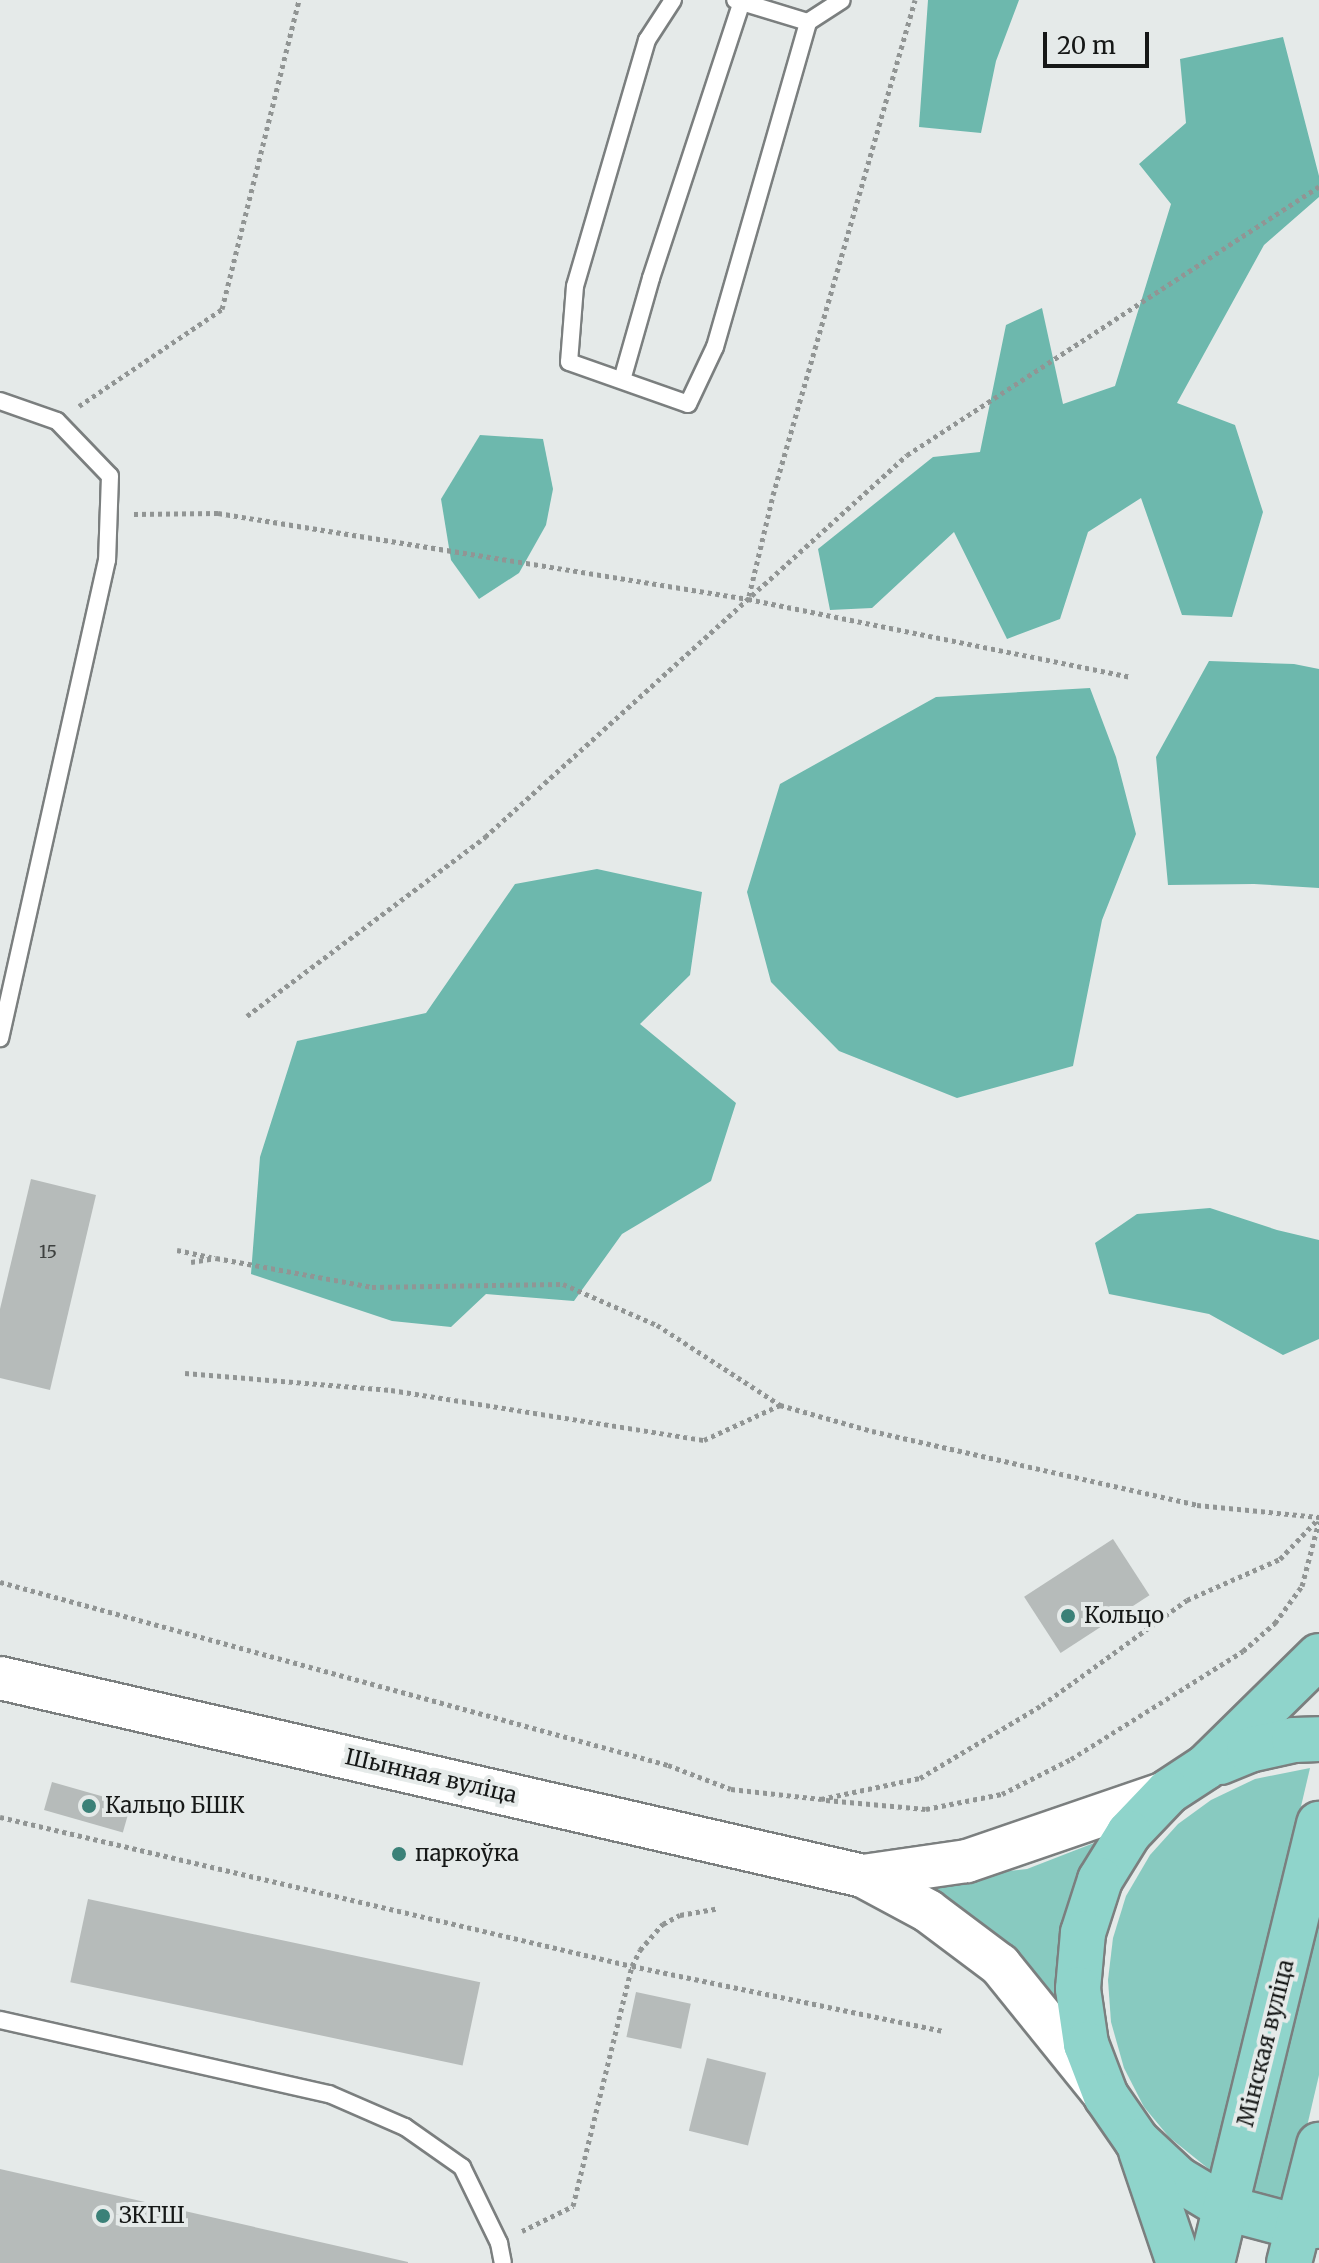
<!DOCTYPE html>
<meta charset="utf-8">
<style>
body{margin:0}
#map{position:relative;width:1319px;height:2263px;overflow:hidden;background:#e5eae9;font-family:Merriweather,serif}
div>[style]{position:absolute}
.green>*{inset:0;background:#88cac0}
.forest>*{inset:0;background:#6db8ad}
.building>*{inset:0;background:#b6bbba;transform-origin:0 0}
.path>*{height:5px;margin-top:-2.5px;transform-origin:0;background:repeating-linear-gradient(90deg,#919594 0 4px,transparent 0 8px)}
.roads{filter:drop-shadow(2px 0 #7b7f7f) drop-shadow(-2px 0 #7b7f7f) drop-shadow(0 2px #7b7f7f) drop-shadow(0 -2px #7b7f7f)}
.lane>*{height:16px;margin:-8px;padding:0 8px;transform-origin:8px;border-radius:8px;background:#fff}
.secondary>*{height:42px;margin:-21px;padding:0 21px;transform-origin:21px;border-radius:21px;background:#fff}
.primary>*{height:44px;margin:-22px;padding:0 22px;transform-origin:22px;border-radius:22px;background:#8fd4cb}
.dots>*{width:22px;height:22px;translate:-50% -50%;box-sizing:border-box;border:4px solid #e5eae9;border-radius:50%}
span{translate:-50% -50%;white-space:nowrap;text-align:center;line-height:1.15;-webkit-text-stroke:8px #e5eae9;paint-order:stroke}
.number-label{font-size:18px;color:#3e4140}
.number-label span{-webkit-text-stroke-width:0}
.poi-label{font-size:22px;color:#161817}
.left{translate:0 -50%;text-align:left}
.street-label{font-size:22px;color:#161817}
.scale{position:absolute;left:1043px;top:32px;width:106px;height:36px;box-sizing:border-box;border:4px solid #161817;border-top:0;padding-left:10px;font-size:24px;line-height:28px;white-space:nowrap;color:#161817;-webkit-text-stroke:6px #e5eae9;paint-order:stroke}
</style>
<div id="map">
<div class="green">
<i style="clip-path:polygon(1310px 1768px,1215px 2174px,1169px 2137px,1144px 2107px,1124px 2068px,1111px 2022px,1108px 1980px,1113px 1938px,1126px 1896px,1150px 1855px,1178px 1824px,1211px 1800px,1255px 1779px)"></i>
<i style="clip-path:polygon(1112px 1836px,1063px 2014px,920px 1881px,1027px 1869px)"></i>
<i style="clip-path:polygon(1319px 1880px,1319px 2075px,1290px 2199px,1271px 2197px,1247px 2189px)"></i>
</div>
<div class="forest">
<i style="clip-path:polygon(928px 0,1019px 0,996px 61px,981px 133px,919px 127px)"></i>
<i style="clip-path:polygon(1283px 37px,1319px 176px,1319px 197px,1264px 245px,1177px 403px,1235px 425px,1263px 512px,1232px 617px,1182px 615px,1141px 498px,1088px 532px,1060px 619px,1007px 639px,954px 532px,872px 608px,830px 610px,818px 549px,933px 457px,980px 452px,1006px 325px,1042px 308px,1063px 404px,1115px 386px,1171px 204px,1139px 164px,1186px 123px,1180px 59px)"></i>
<i style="clip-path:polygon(480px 435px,543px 439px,553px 489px,546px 525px,519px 573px,479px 599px,451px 560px,441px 499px)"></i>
<i style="clip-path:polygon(1209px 661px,1294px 664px,1319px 669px,1319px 888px,1254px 884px,1168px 885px,1156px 757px)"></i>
<i style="clip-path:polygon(1090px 688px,1116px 757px,1136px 834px,1102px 920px,1073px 1066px,957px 1098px,839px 1051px,771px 982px,747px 892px,780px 784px,936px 697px)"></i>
<i style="clip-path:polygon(597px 869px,702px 892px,690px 975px,640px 1024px,736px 1103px,711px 1181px,622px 1234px,574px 1301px,486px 1294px,451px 1327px,392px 1321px,251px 1274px,260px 1157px,297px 1041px,426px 1013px,515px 884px)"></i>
<i style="clip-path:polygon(1210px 1208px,1277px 1230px,1319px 1240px,1319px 1339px,1283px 1355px,1209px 1314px,1109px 1294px,1095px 1243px,1137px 1214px)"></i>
</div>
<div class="building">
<i style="clip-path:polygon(31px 1179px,96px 1195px,50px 1390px,0 1378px,0 1309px)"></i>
<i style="left:1113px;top:1539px;width:67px;height:106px;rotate:57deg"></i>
<i style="left:52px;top:1782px;width:82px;height:29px;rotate:16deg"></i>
<i style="left:88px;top:1899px;width:401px;height:85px;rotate:12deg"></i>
<i style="left:636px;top:1992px;width:56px;height:46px;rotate:12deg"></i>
<i style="left:707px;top:2058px;width:61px;height:75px;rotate:14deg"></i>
<i style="clip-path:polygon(0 2169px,408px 2262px,408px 2263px,0 2263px)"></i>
</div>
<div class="path">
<i style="left:79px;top:406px;width:173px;rotate:-34.1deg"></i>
<i style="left:222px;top:309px;width:318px;rotate:-76deg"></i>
<i style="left:134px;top:514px;width:84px;rotate:-0.7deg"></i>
<i style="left:218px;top:513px;width:537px;rotate:9.22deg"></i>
<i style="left:748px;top:599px;width:391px;rotate:11.5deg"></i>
<i style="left:749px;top:596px;width:104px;rotate:-76.6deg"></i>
<i style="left:773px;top:495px;width:515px;rotate:-73.99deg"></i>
<i style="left:247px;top:1016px;width:298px;rotate:-36.9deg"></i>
<i style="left:485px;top:837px;width:569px;rotate:-42.15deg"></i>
<i style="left:907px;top:455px;width:492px;rotate:-33.1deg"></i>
<i style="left:177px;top:1250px;width:35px;rotate:12deg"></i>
<i style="left:191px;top:1262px;width:25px;rotate:-9deg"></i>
<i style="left:216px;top:1258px;width:159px;rotate:10.5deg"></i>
<i style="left:372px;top:1287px;width:191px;rotate:-0.9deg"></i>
<i style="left:563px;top:1284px;width:103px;rotate:23.6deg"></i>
<i style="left:657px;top:1325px;width:147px;rotate:33deg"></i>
<i style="left:780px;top:1405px;width:96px;rotate:15.8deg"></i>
<i style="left:872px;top:1431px;width:333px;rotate:12.8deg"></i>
<i style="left:1197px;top:1505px;width:123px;rotate:5.6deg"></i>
<i style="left:185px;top:1373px;width:207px;rotate:4.7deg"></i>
<i style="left:391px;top:1390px;width:317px;rotate:9.1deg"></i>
<i style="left:704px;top:1440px;width:84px;rotate:-24.7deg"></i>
<i style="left:0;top:1582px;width:693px;rotate:15.32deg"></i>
<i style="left:668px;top:1765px;width:67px;rotate:20.9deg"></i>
<i style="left:731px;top:1789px;width:91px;rotate:6.3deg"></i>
<i style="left:821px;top:1799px;width:101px;rotate:-12deg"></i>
<i style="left:920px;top:1778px;width:142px;rotate:-30.9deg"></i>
<i style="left:1042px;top:1705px;width:179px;rotate:-35.9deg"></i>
<i style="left:1187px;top:1600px;width:102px;rotate:-23.8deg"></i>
<i style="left:1280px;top:1559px;width:57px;rotate:-46.4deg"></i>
<i style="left:826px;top:1800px;width:100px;rotate:5.1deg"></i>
<i style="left:926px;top:1809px;width:77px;rotate:-11.2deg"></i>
<i style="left:1002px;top:1794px;width:77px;rotate:-26.9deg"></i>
<i style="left:1071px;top:1759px;width:203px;rotate:-32.1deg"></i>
<i style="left:1243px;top:1651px;width:43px;rotate:-41.2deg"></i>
<i style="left:1275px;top:1623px;width:46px;rotate:-53.9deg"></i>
<i style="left:1302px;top:1586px;width:67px;rotate:-75.3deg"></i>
<i style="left:0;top:1817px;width:649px;rotate:13.27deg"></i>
<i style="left:632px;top:1966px;width:318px;rotate:11.8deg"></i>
<i style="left:522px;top:2231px;width:57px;rotate:-26.1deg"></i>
<i style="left:573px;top:2206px;width:247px;rotate:-76.2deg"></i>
<i style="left:632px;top:1966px;width:18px;rotate:-63deg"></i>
<i style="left:640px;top:1950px;width:35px;rotate:-49deg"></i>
<i style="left:663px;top:1924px;width:19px;rotate:-28deg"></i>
<i style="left:680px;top:1915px;width:39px;rotate:-10deg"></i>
</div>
<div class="roads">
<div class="lane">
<i style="left:673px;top:0;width:48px;rotate:123deg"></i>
<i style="left:647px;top:40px;width:256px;rotate:106.3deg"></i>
<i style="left:575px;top:286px;width:76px;rotate:94.5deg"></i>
<i style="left:569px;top:362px;width:126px;rotate:19.4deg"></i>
<i style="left:688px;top:404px;width:63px;rotate:-64.7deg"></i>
<i style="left:715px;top:347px;width:338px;rotate:-74deg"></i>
<i style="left:808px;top:22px;width:40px;rotate:-32.9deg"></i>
<i style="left:742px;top:2px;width:69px;rotate:16.9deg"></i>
<i style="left:622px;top:380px;width:106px;rotate:-74.1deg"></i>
<i style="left:651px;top:278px;width:291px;rotate:-71.8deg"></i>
<i style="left:742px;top:2px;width:7px;rotate:-164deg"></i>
<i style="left:0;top:401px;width:60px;rotate:19.3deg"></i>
<i style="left:57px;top:421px;width:76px;rotate:46.1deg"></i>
<i style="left:110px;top:476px;width:84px;rotate:92deg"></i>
<i style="left:107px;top:560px;width:490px;rotate:102.6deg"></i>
<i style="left:0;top:2020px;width:337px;rotate:12.7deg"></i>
<i style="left:329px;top:2094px;width:83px;rotate:23.5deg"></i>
<i style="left:405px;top:2127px;width:70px;rotate:35.1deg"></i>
<i style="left:462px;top:2167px;width:85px;rotate:64deg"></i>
<i style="left:499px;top:2243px;width:20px;rotate:79deg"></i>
</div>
<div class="secondary">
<i style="left:0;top:1678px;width:885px;rotate:12.92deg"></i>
<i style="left:863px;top:1876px;width:74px;rotate:28.3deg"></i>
<i style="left:928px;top:1911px;width:90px;rotate:36.9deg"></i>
<i style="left:1000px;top:1965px;width:159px;rotate:51.1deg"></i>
<i style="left:863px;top:1876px;width:105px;rotate:-8.2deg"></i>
<i style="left:967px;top:1861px;width:213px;rotate:-18.9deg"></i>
</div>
<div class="primary">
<i style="left:1319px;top:1656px;width:158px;rotate:135.5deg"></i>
<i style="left:1206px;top:1767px;width:45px;rotate:146.7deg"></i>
<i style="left:1168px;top:1792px;width:57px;rotate:133.6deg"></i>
<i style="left:1129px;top:1833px;width:55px;rotate:121.7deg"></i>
<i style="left:1100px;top:1880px;width:56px;rotate:107.8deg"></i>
<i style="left:1083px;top:1933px;width:56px;rotate:95.1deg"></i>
<i style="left:1078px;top:1989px;width:56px;rotate:81.7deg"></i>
<i style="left:1086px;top:2044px;width:56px;rotate:69deg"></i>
<i style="left:1106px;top:2096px;width:55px;rotate:55.4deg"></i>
<i style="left:1137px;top:2141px;width:56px;rotate:42.8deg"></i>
<i style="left:1178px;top:2179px;width:56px;rotate:31.1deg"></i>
<i style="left:1226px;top:2208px;width:74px;rotate:14.8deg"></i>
<i style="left:1298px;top:2227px;width:21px;rotate:-3deg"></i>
<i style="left:1220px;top:1762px;width:31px;rotate:-22deg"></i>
<i style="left:1249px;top:1750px;width:46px;rotate:-12.5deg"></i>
<i style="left:1294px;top:1740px;width:25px;rotate:-2deg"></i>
<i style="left:1141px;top:2151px;width:118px;rotate:71.3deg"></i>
<i style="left:1212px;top:2263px;width:452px;rotate:-76.3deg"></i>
<i style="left:1289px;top:2263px;width:122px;rotate:-75.7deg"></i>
</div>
</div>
<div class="dots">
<i style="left:1068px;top:1616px;background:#3b8178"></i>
<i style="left:89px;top:1806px;background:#3b8178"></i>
<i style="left:399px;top:1854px;background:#3b8178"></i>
<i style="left:103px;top:2216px;background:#3b8178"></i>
</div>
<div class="number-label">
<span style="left:48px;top:1252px">15</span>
</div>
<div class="poi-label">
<span class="left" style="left:1084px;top:1616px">Кольцо</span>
<span class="left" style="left:105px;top:1806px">Кальцо БШК</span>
<span class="left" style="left:415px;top:1854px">паркоўка</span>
<span class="left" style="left:119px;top:2216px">ЗКГШ</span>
</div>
<div class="street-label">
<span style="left:431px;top:1776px;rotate:13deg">Шынная вуліца</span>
<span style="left:1266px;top:2043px;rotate:-76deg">Мінская вуліца</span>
</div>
<div class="scale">20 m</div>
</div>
